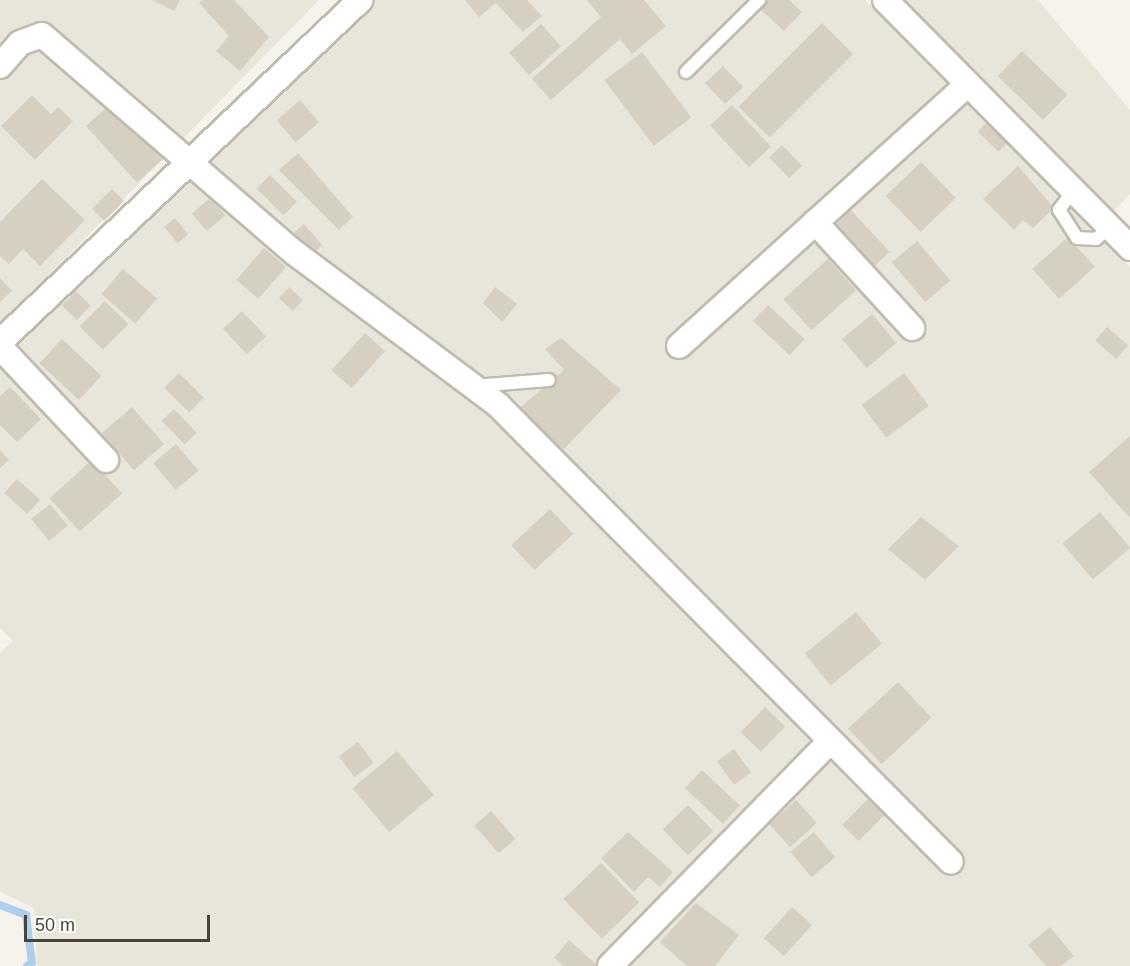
<!DOCTYPE html>
<style>
body{margin:0}
#map{position:relative;width:1130px;height:966px;overflow:hidden;background:#f5f3ec;font-family:Arial,sans-serif}
div>[style]{position:absolute}
.residential>*{inset:0;background:#e8e5db}
.stream>*{height:8px;margin:-4px;padding:0 4px;transform-origin:4px;border-radius:4px;background:#aeceec}
.building>*{inset:0;background:#d6d0c2;transform-origin:0 0}
.roads{filter:drop-shadow(2px 0 #c0bbaf) drop-shadow(-2px 0 #c0bbaf) drop-shadow(0 2px #c0bbaf) drop-shadow(0 -2px #c0bbaf)}
.lane>*{height:12px;margin:-6px;padding:0 6px;transform-origin:6px;border-radius:6px;background:#fff}
.street>*{height:24px;margin:-12px;padding:0 12px;transform-origin:12px;border-radius:12px;background:#fff}
span{translate:-50% -50%;white-space:nowrap;text-align:center;line-height:1.15;-webkit-text-stroke:4.5px #fff;paint-order:stroke}
.scale{position:absolute;left:24px;top:915px;width:186px;height:27px;box-sizing:border-box;border:3px solid #49443a;border-top:0;padding-left:8px;font-size:18px;line-height:21px;white-space:nowrap;color:#49443a;-webkit-text-stroke:4px #fff;paint-order:stroke}
</style>
<div id="map">
<div class="residential">
<i style="clip-path:polygon(0 0,319px 0,0 325px)"></i>
<i style="clip-path:polygon(357px 0,865px 0,1130px 267px,1130px 966px,37px 966px,34px 908px,0 892px,0 653px,13px 641px,0 628px,0 348px)"></i>
<i style="clip-path:polygon(902px 0,1038px 0,1130px 110px,1130px 194px,1111px 214px)"></i>
</div>
<div class="stream">
<i style="left:0;top:905px;width:28px;rotate:21deg"></i>
<i style="left:26px;top:915px;width:48px;rotate:82.9deg"></i>
<i style="left:32px;top:963px;width:6px;rotate:149deg"></i>
</div>
<div class="building">
<i style="clip-path:polygon(152px 0,180px 0,174px 11px)"></i>
<i style="clip-path:polygon(202px 0,234px 0,269px 37px,240px 71px,216px 51px,229px 36px,199px 3px)"></i>
<i style="clip-path:polygon(465px 0,527px 0,542px 16px,523px 32px,496px 3px,479px 17px)"></i>
<i style="clip-path:polygon(587px 0,644px 0,666px 26px,632px 54px,620px 39px,551px 100px,532px 79px,601px 17px)"></i>
<i style="clip-path:polygon(768px 0,789px 0,802px 12px,784px 31px,760px 9px)"></i>
<i style="left:822px;top:23px;width:44px;height:118px;rotate:45deg"></i>
<i style="left:541px;top:24px;width:30px;height:43px;rotate:48deg"></i>
<i style="left:1022px;top:51px;width:63px;height:35px;rotate:44deg"></i>
<i style="left:642px;top:52px;width:82px;height:47px;rotate:53deg"></i>
<i style="left:723px;top:66px;width:29px;height:25px;rotate:46deg"></i>
<i style="clip-path:polygon(32px 95px,51px 114px,58px 107px,73px 121px,35px 160px,1px 126px)"></i>
<i style="left:115px;top:100px;width:76px;height:39px;rotate:48deg"></i>
<i style="left:300px;top:100px;width:29px;height:31px;rotate:49deg"></i>
<i style="left:732px;top:105px;width:57px;height:30px;rotate:47deg"></i>
<i style="left:991px;top:118px;width:29px;height:19px;rotate:44deg"></i>
<i style="left:782px;top:145px;width:29px;height:18px;rotate:46deg"></i>
<i style="clip-path:polygon(298px 153px,353px 217px,339px 230px,279px 170px)"></i>
<i style="left:921px;top:162px;width:50px;height:49px;rotate:46deg"></i>
<i style="clip-path:polygon(1018px 166px,1054px 208px,1033px 228px,1023px 220px,1014px 230px,983px 199px)"></i>
<i style="left:270px;top:175px;width:38px;height:19px;rotate:45deg"></i>
<i style="clip-path:polygon(42px 179px,85px 220px,40px 266px,23px 249px,9px 264px,0 256px,0 222px)"></i>
<i style="left:112px;top:189px;width:17px;height:28px;rotate:45deg"></i>
<i style="left:210px;top:198px;width:23px;height:24px;rotate:49deg"></i>
<i style="left:846px;top:205px;width:64px;height:28px;rotate:47deg"></i>
<i style="left:175px;top:218px;width:21px;height:14px;rotate:51deg"></i>
<i style="left:304px;top:224px;width:28px;height:13px;rotate:49deg"></i>
<i style="left:1068px;top:237px;width:40px;height:48px;rotate:48deg"></i>
<i style="left:917px;top:241px;width:52px;height:33px;rotate:50deg"></i>
<i style="left:264px;top:248px;width:29px;height:42px;rotate:41deg"></i>
<i style="left:828px;top:259px;width:42px;height:60px;rotate:48deg"></i>
<i style="left:123px;top:269px;width:45px;height:33px;rotate:41deg"></i>
<i style="clip-path:polygon(0 278px,12px 291px,0 302px)"></i>
<i style="left:289px;top:287px;width:19px;height:15px;rotate:43deg"></i>
<i style="clip-path:polygon(495px 287px,517px 304px,502px 322px,483px 303px)"></i>
<i style="left:76px;top:291px;width:21px;height:20px;rotate:45deg"></i>
<i style="left:105px;top:301px;width:33px;height:36px;rotate:45deg"></i>
<i style="left:768px;top:305px;width:50px;height:22px;rotate:43deg"></i>
<i style="left:242px;top:311px;width:35px;height:26px;rotate:47deg"></i>
<i style="left:872px;top:314px;width:38px;height:39px;rotate:50deg"></i>
<i style="left:1107px;top:327px;width:28px;height:18px;rotate:41deg"></i>
<i style="left:365px;top:333px;width:27px;height:50px;rotate:42deg"></i>
<i style="clip-path:polygon(561px 338px,621px 390px,564px 449px,517px 410px,564px 370px,545px 349px)"></i>
<i style="left:62px;top:339px;width:54px;height:33px;rotate:43deg"></i>
<i style="left:179px;top:373px;width:35px;height:21px;rotate:45deg"></i>
<i style="left:904px;top:373px;width:41px;height:53px;rotate:53deg"></i>
<i style="clip-path:polygon(10px 387px,41px 419px,17px 442px,0 425px,0 396px)"></i>
<i style="left:132px;top:407px;width:49px;height:40px;rotate:49deg"></i>
<i style="left:174px;top:409px;width:33px;height:17px;rotate:46deg"></i>
<i style="clip-path:polygon(1130px 436px,1130px 516px,1129px 517px,1089px 472px)"></i>
<i style="left:176px;top:444px;width:35px;height:30px;rotate:50deg"></i>
<i style="clip-path:polygon(0 450px,9px 460px,0 468px)"></i>
<i style="left:92px;top:460px;width:45px;height:57px;rotate:48deg"></i>
<i style="left:17px;top:479px;width:31px;height:19px;rotate:42deg"></i>
<i style="left:50px;top:504px;width:28px;height:24px;rotate:51deg"></i>
<i style="left:550px;top:509px;width:34px;height:53px;rotate:47deg"></i>
<i style="left:1100px;top:512px;width:47px;height:49px;rotate:50deg"></i>
<i style="clip-path:polygon(921px 517px,959px 546px,925px 580px,888px 549px)"></i>
<i style="left:856px;top:612px;width:41px;height:66px;rotate:51deg"></i>
<i style="left:898px;top:682px;width:49px;height:68px;rotate:47deg"></i>
<i style="left:765px;top:707px;width:28px;height:35px;rotate:44deg"></i>
<i style="left:358px;top:742px;width:26px;height:24px;rotate:53deg"></i>
<i style="left:734px;top:749px;width:29px;height:21px;rotate:54deg"></i>
<i style="left:397px;top:751px;width:57px;height:58px;rotate:50deg"></i>
<i style="left:702px;top:770px;width:52px;height:25px;rotate:43deg"></i>
<i style="left:872px;top:795px;width:23px;height:42px;rotate:45deg"></i>
<i style="left:796px;top:800px;width:31px;height:36px;rotate:48deg"></i>
<i style="left:688px;top:805px;width:36px;height:35px;rotate:46deg"></i>
<i style="left:491px;top:811px;width:37px;height:22px;rotate:49deg"></i>
<i style="clip-path:polygon(628px 832px,673px 872px,660px 887px,648px 877px,634px 892px,601px 858px)"></i>
<i style="left:814px;top:832px;width:33px;height:31px;rotate:50deg"></i>
<i style="left:601px;top:863px;width:55px;height:52px;rotate:46deg"></i>
<i style="clip-path:polygon(696px 903px,739px 935px,715px 966px,687px 966px,660px 942px)"></i>
<i style="left:792px;top:907px;width:27px;height:42px;rotate:42deg"></i>
<i style="clip-path:polygon(1050px 927px,1074px 956px,1061px 966px,1046px 966px,1028px 945px)"></i>
<i style="clip-path:polygon(569px 940px,598px 966px,563px 966px,554px 958px)"></i>
</div>
<div class="roads">
<div class="lane">
<i style="left:686px;top:72px;width:103px;rotate:-44.6deg"></i>
<i style="left:1074px;top:190px;width:25px;rotate:127deg"></i>
<i style="left:1059px;top:210px;width:33px;rotate:57deg"></i>
<i style="left:1077px;top:238px;width:19px;rotate:3deg"></i>
<i style="left:1096px;top:239px;width:18px;rotate:-41deg"></i>
<i style="left:474px;top:386px;width:75px;rotate:-4.6deg"></i>
</div>
<div class="street">
<i style="left:885px;top:0;width:349px;rotate:45.3deg"></i>
<i style="left:0;top:66px;width:30px;rotate:-49deg"></i>
<i style="left:20px;top:43px;width:23px;rotate:-20deg"></i>
<i style="left:42px;top:35px;width:334px;rotate:40.8deg"></i>
<i style="left:295px;top:253px;width:254px;rotate:36.8deg"></i>
<i style="left:498px;top:405px;width:643px;rotate:45.25deg"></i>
<i style="left:815px;top:222px;width:144px;rotate:47.5deg"></i>
<i style="left:0;top:342px;width:497px;rotate:-43.5deg"></i>
<i style="left:679px;top:346px;width:390px;rotate:-42.2deg"></i>
<i style="left:0;top:347px;width:155px;rotate:46.8deg"></i>
<i style="left:610px;top:966px;width:315px;rotate:-45.6deg"></i>
</div>
</div>
<div class="scale">50 m</div>
</div>
